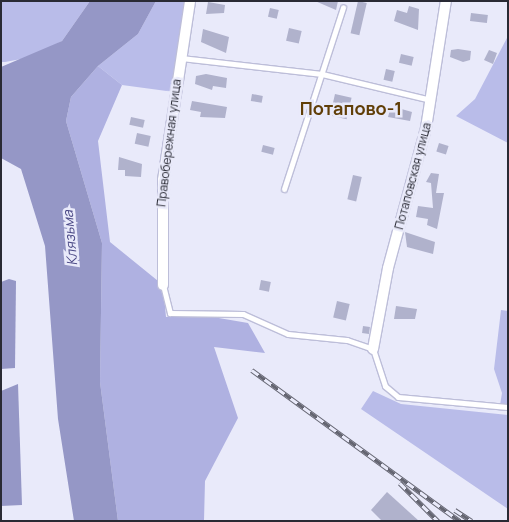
<!DOCTYPE html>
<meta charset="utf-8">
<style>
body{margin:0}
#map{position:relative;width:509px;height:522px;overflow:hidden;background:#e9eafa;font-family:Manrope,sans-serif}
div>[style]{position:absolute}
.green>*{inset:0;background:#b9bce9}
.forest>*{inset:0;background:#afb1e1}
.water>*{inset:0;background:#9597c6}
.building>*{inset:0;background:#b0b2cc;transform-origin:0 0}
.roads{filter:drop-shadow(1px 0 #bdbed9) drop-shadow(-1px 0 #bdbed9) drop-shadow(0 1px #bdbed9) drop-shadow(0 -1px #bdbed9)}
.lane>*{height:5px;margin:-2.5px;padding:0 2.5px;transform-origin:2.5px;border-radius:2.5px;background:#fff}
.street>*{height:10px;margin:-5px;padding:0 5px;transform-origin:5px;border-radius:5px;background:#fff}
.rail>*{height:4.5px;margin-top:-2.25px;transform-origin:0;background:repeating-linear-gradient(90deg,#e9eafa 0 8px,#646571 0 16px);box-sizing:border-box;border-block:1px solid #646571}
span{translate:-50% -50%;white-space:nowrap;text-align:center;line-height:1.15;-webkit-text-stroke:5px #e9eafa;paint-order:stroke}
.street-label{font-size:12px;color:#292a34}
.water-label{font-size:14px;color:#4b4986;font-style:italic}
.district-label{font-size:18px;color:#603e07;font-weight:700}
.frame{position:absolute;inset:0;border:2px solid #292a34;pointer-events:none}
</style>
<div id="map">
<div class="green">
<i style="clip-path:polygon(1px 1px,90px 1px,62px 41px,32px 57px,5px 62px,1px 62px)"></i>
<i style="clip-path:polygon(156px 1px,190px 1px,174px 92px,122px 85px,98px 66px,138px 34px)"></i>
<i style="clip-path:polygon(508px 36px,508px 143px,456px 116px,475px 99px)"></i>
<i style="clip-path:polygon(501px 310px,508px 311px,508px 407px,500px 405px,502px 393px,494px 369px)"></i>
<i style="clip-path:polygon(373px 391px,401px 404px,508px 415px,508px 509px,361px 409px)"></i>
</div>
<div class="forest">
<i style="clip-path:polygon(98px 66px,122px 85px,98px 141px,110px 242px,163px 285px,166px 317px,207px 316px,248px 323px,265px 353px,214px 347px,238px 418px,205px 481px,204px 521px,118px 521px,100px 382px,102px 243px,66px 121px,71px 97px)"></i>
</div>
<div class="water">
<i style="clip-path:polygon(90px 1px,156px 1px,138px 34px,98px 66px,71px 97px,66px 121px,102px 243px,100px 382px,118px 521px,74px 521px,58px 419px,45px 246px,21px 169px,1px 158px,1px 67px,62px 41px)"></i>
<i style="clip-path:polygon(9px 279px,16px 281px,15px 368px,1px 369px,1px 282px)"></i>
<i style="clip-path:polygon(18px 384px,22px 505px,1px 506px,1px 391px)"></i>
</div>
<div class="building">
<i style="clip-path:polygon(315px 1px,338px 1px,336px 10px)"></i>
<i style="left:358px;top:1px;width:9px;height:33px;rotate:13deg"></i>
<i style="clip-path:polygon(208px 2px,225px 5px,224px 13px,206px 14px)"></i>
<i style="clip-path:polygon(409px 6px,419px 9px,418px 30px,394px 21px,397px 10px,407px 13px)"></i>
<i style="left:270px;top:8px;width:9px;height:9px;rotate:13deg"></i>
<i style="left:471px;top:13px;width:17px;height:8px;rotate:7deg"></i>
<i style="left:289px;top:28px;width:13px;height:13px;rotate:13deg"></i>
<i style="clip-path:polygon(203px 29px,229px 37px,226px 53px,201px 42px)"></i>
<i style="clip-path:polygon(458px 49px,471px 51px,470px 60px,463px 62px,450px 57px,451px 50px)"></i>
<i style="clip-path:polygon(489px 50px,497px 53px,493px 64px,484px 60px)"></i>
<i style="left:401px;top:54px;width:13px;height:9px;rotate:13deg"></i>
<i style="left:386px;top:69px;width:9px;height:11px;rotate:13deg"></i>
<i style="clip-path:polygon(206px 74px,227px 78px,226px 88px,213px 86px,212px 90px,195px 84px,196px 76px)"></i>
<i style="left:252px;top:94px;width:11px;height:7px;rotate:10deg"></i>
<i style="left:335px;top:94px;width:17px;height:22px;rotate:13deg"></i>
<i style="clip-path:polygon(192px 101px,227px 107px,225px 118px,200px 117px,201px 112px,190px 110px)"></i>
<i style="clip-path:polygon(391px 106px,412px 112px,410px 121px,388px 117px)"></i>
<i style="left:131px;top:117px;width:14px;height:8px;rotate:12deg"></i>
<i style="left:137px;top:133px;width:14px;height:11px;rotate:12deg"></i>
<i style="left:439px;top:143px;width:10px;height:9px;rotate:17deg"></i>
<i style="left:263px;top:145px;width:12px;height:7px;rotate:14deg"></i>
<i style="clip-path:polygon(119px 157px,142px 164px,141px 177px,125px 176px,125px 170px,118px 170px)"></i>
<i style="clip-path:polygon(431px 173px,439px 174px,436px 193px,444px 193px,437px 229px,427px 225px,428px 219px,416px 217px,418px 206px,433px 208px,431px 183px,426px 182px)"></i>
<i style="left:353px;top:175px;width:9px;height:25px;rotate:13deg"></i>
<i style="clip-path:polygon(405px 232px,435px 242px,433px 254px,407px 247px)"></i>
<i style="left:261px;top:280px;width:10px;height:10px;rotate:11deg"></i>
<i style="left:337px;top:301px;width:13px;height:17px;rotate:13deg"></i>
<i style="clip-path:polygon(396px 306px,417px 309px,415px 319px,394px 319px)"></i>
<i style="left:363px;top:326px;width:7px;height:7px;rotate:8deg"></i>
<i style="clip-path:polygon(387px 492px,419px 521px,382px 521px,371px 510px)"></i>
</div>
<div class="roads">
<div class="lane">
<i style="left:181px;top:58px;width:142px;rotate:6.5deg"></i>
<i style="left:322px;top:74px;width:112px;rotate:13.4deg"></i>
<i style="left:284px;top:189px;width:191px;rotate:-72deg"></i>
<i style="left:163px;top:285px;width:29px;rotate:76deg"></i>
<i style="left:170px;top:313px;width:73px;rotate:0.8deg"></i>
<i style="left:243px;top:314px;width:49px;rotate:24deg"></i>
<i style="left:288px;top:334px;width:59px;rotate:5.8deg"></i>
<i style="left:347px;top:340px;width:28px;rotate:19deg"></i>
<i style="left:373px;top:349px;width:39px;rotate:72deg"></i>
<i style="left:385px;top:386px;width:17px;rotate:40deg"></i>
<i style="left:398px;top:397px;width:110px;rotate:5.2deg"></i>
</div>
<div class="street">
<i style="left:163px;top:285px;width:105px;rotate:-90deg"></i>
<i style="left:163px;top:180px;width:181px;rotate:-81.4deg"></i>
<i style="left:373px;top:349px;width:82px;rotate:-79.5deg"></i>
<i style="left:388px;top:268px;width:145px;rotate:-74.8deg"></i>
<i style="left:426px;top:128px;width:129px;rotate:-81.1deg"></i>
</div>
</div>
<div class="rail">
<i style="left:252px;top:370px;width:257px;rotate:36deg"></i>
<i style="left:400px;top:483px;width:54px;rotate:45deg"></i>
<i style="left:455px;top:510px;width:20px;rotate:33deg"></i>
</div>
<div class="street-label">
<span style="left:169px;top:143px;rotate:-83deg">Правобережная улица</span>
<span style="left:413px;top:176px;rotate:-75deg">Потаповская улица</span>
</div>
<div class="water-label">
<span style="left:70px;top:238px;rotate:-95deg">Клязьма</span>
</div>
<div class="district-label">
<span style="left:351px;top:108px">Потапово-1</span>
</div>
<div class="frame"></div>
</div>
